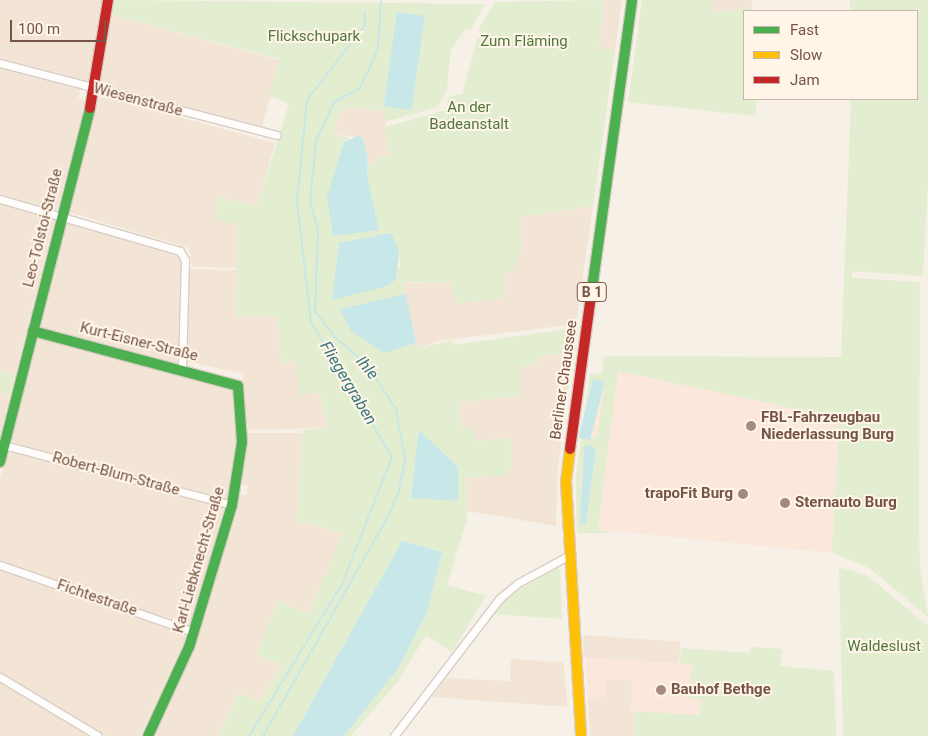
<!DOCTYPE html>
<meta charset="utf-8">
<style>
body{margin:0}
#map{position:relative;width:928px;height:736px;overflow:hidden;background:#f7f0e7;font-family:Roboto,sans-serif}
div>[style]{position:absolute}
.residential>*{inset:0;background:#f3e5d6;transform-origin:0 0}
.commercial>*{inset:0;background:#fbe7dc}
.green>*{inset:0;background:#e3eed0}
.water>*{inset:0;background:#c8e7e8;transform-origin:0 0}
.stream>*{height:2px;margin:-1px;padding:0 1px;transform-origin:1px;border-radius:1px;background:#c8e7e8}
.roads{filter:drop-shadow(1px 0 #d9cdc5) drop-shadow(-1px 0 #d9cdc5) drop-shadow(0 1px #d9cdc5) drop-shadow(0 -1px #d9cdc5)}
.street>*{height:7px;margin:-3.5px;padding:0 3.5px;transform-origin:3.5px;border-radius:3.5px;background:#fefdfb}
.fast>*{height:10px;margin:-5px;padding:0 5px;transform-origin:5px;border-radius:5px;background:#4caf50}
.slow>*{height:10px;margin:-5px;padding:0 5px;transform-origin:5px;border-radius:5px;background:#ffc107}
.jam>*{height:10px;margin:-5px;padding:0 5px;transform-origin:5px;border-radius:5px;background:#c62828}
.dots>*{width:14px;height:14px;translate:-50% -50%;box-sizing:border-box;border:2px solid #fff5e8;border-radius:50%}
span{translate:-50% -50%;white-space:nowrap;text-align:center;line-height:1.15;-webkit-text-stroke:4px #fff5e8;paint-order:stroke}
.shield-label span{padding:1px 4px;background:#fff5e8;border:1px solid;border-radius:4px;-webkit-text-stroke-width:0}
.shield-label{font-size:14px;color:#775546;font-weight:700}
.park-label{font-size:15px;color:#4f783a}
.street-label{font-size:15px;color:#775546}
.poi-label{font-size:15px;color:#775546;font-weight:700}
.left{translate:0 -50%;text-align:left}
.right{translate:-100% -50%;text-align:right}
.water-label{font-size:16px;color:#38767e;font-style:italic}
.legend{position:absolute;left:743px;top:10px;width:175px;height:90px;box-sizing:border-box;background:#fff5e8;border:1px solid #c9b5a7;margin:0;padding:6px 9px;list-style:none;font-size:15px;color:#775546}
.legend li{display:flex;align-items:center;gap:10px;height:25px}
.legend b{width:25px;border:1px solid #c9b5a7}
.scale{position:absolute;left:10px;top:20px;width:96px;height:22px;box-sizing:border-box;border:2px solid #775546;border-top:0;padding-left:6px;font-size:15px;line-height:18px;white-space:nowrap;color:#775546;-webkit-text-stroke:4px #fff5e8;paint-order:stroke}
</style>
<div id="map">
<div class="residential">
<i style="clip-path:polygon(0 0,105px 0,90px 82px,0 58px)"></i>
<i style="clip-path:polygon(604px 0,622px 0,615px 50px,599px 50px)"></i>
<i style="clip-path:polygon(711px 0,753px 0,751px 7px,710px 14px)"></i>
<i style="left:108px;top:14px;width:178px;height:72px;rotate:15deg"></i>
<i style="clip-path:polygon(0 68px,80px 89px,78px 98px,86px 100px,57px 210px,0 195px)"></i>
<i style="clip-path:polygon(98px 95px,275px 143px,257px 207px,218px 197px,238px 225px,237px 268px,192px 267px,189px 248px,68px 212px)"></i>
<i style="clip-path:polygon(349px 107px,385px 111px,389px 157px,379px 158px,368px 167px,362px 138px,333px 134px,338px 115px)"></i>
<i style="clip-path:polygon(0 203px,55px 218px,15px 375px,0 371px)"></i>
<i style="clip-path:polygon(593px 206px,576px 324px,438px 341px,422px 348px,416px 343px,403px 283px,451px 282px,506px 297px,504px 273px,522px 250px,521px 217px)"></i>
<i style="clip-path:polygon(66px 221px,177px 253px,182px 261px,177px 363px,39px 328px)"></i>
<i style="clip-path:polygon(189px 269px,237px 270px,236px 317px,277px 316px,281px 363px,296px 361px,319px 392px,329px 428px,248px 430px,242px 374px,187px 361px)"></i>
<i style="clip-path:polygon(37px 336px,233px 387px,237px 453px,227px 499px,16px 444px,11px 438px)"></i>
<i style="clip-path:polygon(573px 354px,558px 465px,556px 526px,467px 511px,465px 477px,512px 469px,511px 438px,474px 441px,461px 429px,459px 402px,519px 396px,520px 367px,531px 366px,542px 355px)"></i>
<i style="clip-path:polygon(0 392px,10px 395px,0 435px)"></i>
<i style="clip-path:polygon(248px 433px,303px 433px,297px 521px,343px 533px,340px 545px,308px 614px,277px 601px,282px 664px,260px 701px,239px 693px,218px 736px,153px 736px,194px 646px,239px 494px,246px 495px,248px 486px,241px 484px)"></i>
<i style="clip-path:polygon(13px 452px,224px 507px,190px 627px,0 561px,0 479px,7px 455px)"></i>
<i style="clip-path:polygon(0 568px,188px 633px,140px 736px,107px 736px,0 672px)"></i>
<i style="left:584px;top:635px;width:97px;height:22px;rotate:4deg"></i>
<i style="clip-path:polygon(511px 659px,563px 662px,568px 707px,432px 697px,446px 678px,510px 681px)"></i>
<i style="clip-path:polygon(605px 679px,633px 680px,631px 711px,636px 711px,635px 736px,590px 736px,588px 699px,593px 699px)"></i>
<i style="clip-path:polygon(0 682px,13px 689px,91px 736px,0 736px)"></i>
</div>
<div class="commercial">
<i style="clip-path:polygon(604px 356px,839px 418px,832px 553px,623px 532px,577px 533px,576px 478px,590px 373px,602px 374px)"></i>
<i style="clip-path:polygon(585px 657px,692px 665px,689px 698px,702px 699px,699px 716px,631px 711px,632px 680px,605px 679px,605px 696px,588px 699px)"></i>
</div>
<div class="green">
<i style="clip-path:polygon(evenodd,111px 0,485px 4px,471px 30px,466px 29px,451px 49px,447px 90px,438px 107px,385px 122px,385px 111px,349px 107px,338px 115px,333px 134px,349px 138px,344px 142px,379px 230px,367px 175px,368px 167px,379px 158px,389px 157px,385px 127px,446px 110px,449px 96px,462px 94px,481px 25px,495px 2px,604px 0,599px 49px,615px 50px,593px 206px,521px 217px,522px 250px,512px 272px,504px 273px,506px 297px,456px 304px,451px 282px,407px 282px,403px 283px,406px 294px,340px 309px,385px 353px,416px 343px,422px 348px,452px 340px,453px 345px,576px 328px,573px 354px,542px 355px,531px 366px,520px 367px,520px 396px,459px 402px,461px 429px,473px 428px,475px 441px,511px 438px,512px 469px,508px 469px,508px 475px,465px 478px,467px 519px,447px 585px,486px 596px,452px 652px,426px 635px,399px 680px,351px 736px,344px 736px,398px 669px,427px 612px,442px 552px,402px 541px,293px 736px,218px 736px,239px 693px,260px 701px,282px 665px,257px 655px,278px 601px,308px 614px,343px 533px,297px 521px,303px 430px,328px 428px,319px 392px,300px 395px,296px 361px,281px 363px,277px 316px,236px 317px,238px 225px,216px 220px,217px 197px,257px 206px,289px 104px,269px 96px,280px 59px,108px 14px,111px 0,391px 234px,399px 251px,400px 267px,332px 300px,339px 243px,391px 234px)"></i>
<i style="clip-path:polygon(642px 0,711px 0,711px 14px,751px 7px,752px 11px,744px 11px,744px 99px,757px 99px,755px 116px,628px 102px)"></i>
<i style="clip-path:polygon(evenodd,850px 0,928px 0,928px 183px,923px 276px,852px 271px,852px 278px,920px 282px,919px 520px,920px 568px,928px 617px,869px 568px,832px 553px,839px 418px,618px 371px,598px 530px,611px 533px,577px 533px,576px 478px,590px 373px,602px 374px,604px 356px,841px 357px,851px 99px,917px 99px,917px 11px,850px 11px,850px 0,593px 380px,605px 382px,597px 437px,585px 438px,593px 380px,850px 0,584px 446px,596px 449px,586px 523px,580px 484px,584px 446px)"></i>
<i style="clip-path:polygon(0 371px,15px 375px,10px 395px,0 392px)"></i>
<i style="clip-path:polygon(839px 567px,868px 576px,928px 626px,928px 736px,843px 736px)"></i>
<i style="clip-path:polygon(557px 568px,560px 569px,562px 619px,493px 614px,512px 594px)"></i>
<i style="clip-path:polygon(751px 647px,782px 649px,780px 666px,834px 671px,836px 736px,635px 736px,636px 711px,699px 715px,701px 699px,689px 698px,692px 665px,680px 664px,681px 648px,750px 653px)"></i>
</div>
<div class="water">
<i style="left:397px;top:12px;width:28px;height:95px;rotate:8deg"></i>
<i style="clip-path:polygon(357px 136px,362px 137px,368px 158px,367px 175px,379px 230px,333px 236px,327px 197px,344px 142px)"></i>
<i style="clip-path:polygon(391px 233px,399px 251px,396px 279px,388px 286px,332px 300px,339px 243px)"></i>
<i style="clip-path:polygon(406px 294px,416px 343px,385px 353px,351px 331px,340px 309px)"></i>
<i style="left:593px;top:379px;width:12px;height:60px;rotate:14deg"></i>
<i style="clip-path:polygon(419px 430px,458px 467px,458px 501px,411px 498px)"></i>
<i style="clip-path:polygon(591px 445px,596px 449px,586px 523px,580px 524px,584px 446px)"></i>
<i style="clip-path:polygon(402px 541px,442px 552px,427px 612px,398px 669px,344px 736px,293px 736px)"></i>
</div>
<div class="stream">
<i style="left:249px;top:736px;width:178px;rotate:-58.5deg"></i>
<i style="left:342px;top:584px;width:136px;rotate:-68.5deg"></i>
<i style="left:392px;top:457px;width:157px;rotate:-121deg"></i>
<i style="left:311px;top:322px;width:122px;rotate:-96.6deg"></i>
<i style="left:297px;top:201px;width:101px;rotate:-84.3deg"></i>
<i style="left:307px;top:100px;width:95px;rotate:-52.3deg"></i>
<i style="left:365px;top:25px;width:12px;rotate:-90deg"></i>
<i style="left:263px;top:736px;width:246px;rotate:-60.3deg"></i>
<i style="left:385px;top:522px;width:31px;rotate:-65deg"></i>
<i style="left:398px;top:494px;width:35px;rotate:-78deg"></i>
<i style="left:405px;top:460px;width:52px;rotate:-100deg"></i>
<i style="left:396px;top:409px;width:53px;rotate:-123.4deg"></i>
<i style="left:367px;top:365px;width:43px;rotate:-138.8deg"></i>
<i style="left:335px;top:337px;width:33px;rotate:-128deg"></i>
<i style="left:315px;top:311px;width:82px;rotate:-87.9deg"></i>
<i style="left:318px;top:229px;width:28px;rotate:-107deg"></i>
<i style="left:310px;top:202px;width:61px;rotate:-84.4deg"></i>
<i style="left:316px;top:141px;width:43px;rotate:-65.2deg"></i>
<i style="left:334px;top:102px;width:30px;rotate:-28deg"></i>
<i style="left:360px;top:88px;width:43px;rotate:-65.2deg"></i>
<i style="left:378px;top:49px;width:49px;rotate:-86.5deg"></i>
</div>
<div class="roads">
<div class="street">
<i style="left:0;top:63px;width:286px;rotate:14.6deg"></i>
<i style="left:0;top:199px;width:187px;rotate:16.1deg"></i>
<i style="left:180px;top:251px;width:10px;rotate:61deg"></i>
<i style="left:185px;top:260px;width:109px;rotate:91.6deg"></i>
<i style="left:0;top:444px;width:240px;rotate:14.7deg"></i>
<i style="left:0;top:565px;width:205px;rotate:19.1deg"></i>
<i style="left:0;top:677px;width:114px;rotate:31deg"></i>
<i style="left:394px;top:736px;width:173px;rotate:-52.5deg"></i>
<i style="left:499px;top:599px;width:25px;rotate:-40deg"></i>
<i style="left:518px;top:583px;width:57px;rotate:-28.4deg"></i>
</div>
<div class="fast">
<i style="left:592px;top:289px;width:292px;rotate:-82.1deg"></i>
<i style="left:33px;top:331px;width:212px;rotate:15deg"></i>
<i style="left:238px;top:386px;width:56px;rotate:85.9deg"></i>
<i style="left:242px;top:442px;width:64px;rotate:99deg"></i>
<i style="left:232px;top:505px;width:148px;rotate:106.8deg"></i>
<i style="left:189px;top:647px;width:98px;rotate:114.7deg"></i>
<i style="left:0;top:462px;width:365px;rotate:-75.7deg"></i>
</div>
<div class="slow">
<i style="left:570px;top:449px;width:33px;rotate:97deg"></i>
<i style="left:566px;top:482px;width:254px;rotate:86.6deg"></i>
</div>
<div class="jam">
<i style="left:90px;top:108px;width:109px;rotate:-80.5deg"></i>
<i style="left:570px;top:449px;width:162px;rotate:-82.2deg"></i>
</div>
</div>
<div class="dots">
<i style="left:751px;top:426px;background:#a48b7e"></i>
<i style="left:743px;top:494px;background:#a48b7e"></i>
<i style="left:785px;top:503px;background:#a48b7e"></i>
<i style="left:661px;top:690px;background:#a48b7e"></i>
</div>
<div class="shield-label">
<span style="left:592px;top:292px">B 1</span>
</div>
<div class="park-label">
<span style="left:314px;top:37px">Flickschupark</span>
<span style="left:524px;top:42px">Zum Fläming</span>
<span style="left:469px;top:116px">An der<br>Badeanstalt</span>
<span style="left:884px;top:647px">Waldeslust</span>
</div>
<div class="street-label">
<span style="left:138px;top:100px;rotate:15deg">Wiesenstraße</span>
<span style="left:43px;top:228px;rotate:-76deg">Leo-Tolstoi-Straße</span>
<span style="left:139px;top:342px;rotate:14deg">Kurt-Eisner-Straße</span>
<span style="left:564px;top:380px;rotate:-82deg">Berliner Chaussee</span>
<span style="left:116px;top:474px;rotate:15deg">Robert-Blum-Straße</span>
<span style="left:199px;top:560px;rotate:-74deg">Karl-Liebknecht-Straße</span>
<span style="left:97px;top:598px;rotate:19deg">Fichtestraße</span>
</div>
<div class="poi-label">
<span class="left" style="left:761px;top:426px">FBL-Fahrzeugbau<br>Niederlassung Burg</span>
<span class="right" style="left:733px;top:494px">trapoFit Burg</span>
<span class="left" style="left:795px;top:503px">Sternauto Burg</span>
<span class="left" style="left:671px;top:690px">Bauhof Bethge</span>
</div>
<div class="water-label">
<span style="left:367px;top:368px;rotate:50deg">Ihle</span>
<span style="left:348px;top:383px;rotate:59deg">Fliegergraben</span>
</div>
<ul class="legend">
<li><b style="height:6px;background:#4caf50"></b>Fast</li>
<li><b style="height:6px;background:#ffc107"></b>Slow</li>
<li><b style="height:6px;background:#c62828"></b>Jam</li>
</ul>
<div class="scale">100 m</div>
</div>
